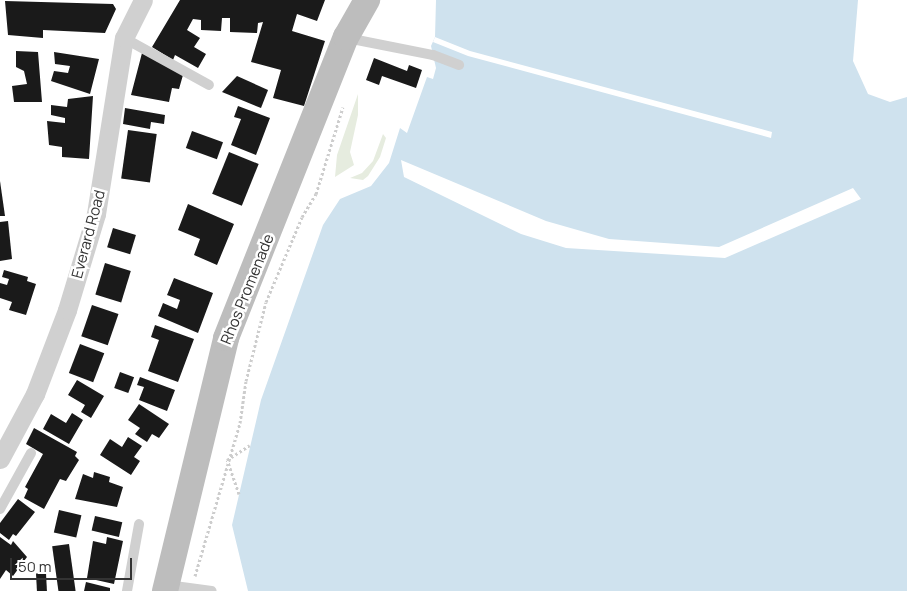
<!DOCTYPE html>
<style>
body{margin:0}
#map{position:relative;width:907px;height:591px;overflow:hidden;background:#fff;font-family:Manrope,sans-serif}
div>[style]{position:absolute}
.green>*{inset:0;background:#e6ecdf}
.water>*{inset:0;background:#cfe2ee}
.pier>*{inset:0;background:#fff}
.building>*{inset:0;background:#1a1a1a;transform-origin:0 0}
.path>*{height:3px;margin-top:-1.5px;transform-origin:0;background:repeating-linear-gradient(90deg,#cdcdcd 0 2.5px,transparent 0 5px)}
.lane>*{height:10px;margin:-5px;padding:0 5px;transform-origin:5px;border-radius:5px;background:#d0d0d0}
.street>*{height:19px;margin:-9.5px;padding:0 9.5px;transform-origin:9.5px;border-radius:9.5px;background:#d0d0d0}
.secondary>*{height:26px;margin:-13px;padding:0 13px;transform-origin:13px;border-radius:13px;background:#bdbdbd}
span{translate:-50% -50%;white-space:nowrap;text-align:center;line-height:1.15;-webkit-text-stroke:5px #fff;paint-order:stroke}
.street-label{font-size:15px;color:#333}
.scale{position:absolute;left:10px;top:558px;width:122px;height:22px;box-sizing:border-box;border:2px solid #333;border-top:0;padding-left:6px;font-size:15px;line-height:18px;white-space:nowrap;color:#333;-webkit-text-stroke:4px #fff;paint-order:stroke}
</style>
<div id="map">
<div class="green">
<i style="clip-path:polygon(358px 94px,358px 115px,350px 152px,354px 165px,335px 177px,337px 155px)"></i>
<i style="clip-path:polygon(383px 134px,386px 138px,380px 157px,368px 176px,363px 180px,350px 178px,362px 173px,373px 161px)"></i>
</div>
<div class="water">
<i style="clip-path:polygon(436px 0,907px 0,907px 591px,248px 591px,232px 525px,261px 400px,323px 225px,340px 199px,371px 186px,389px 163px,400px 128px,407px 133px,427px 77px,433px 79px,436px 68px,431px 46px,435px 37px)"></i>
</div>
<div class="pier">
<i style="clip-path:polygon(858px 0,907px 0,907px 97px,890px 102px,868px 94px,853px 61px)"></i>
<i style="clip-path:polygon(435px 37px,470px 51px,772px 132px,771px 138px,468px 56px,433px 42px)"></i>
<i style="clip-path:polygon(401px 160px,546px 221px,609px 239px,719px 247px,853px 188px,861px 199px,725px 258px,566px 248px,521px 234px,404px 177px)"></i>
</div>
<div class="building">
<i style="clip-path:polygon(180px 0,325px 0,317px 21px,297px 14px,292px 31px,325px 41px,304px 106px,273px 98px,281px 70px,251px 62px,263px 22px,258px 23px,257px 33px,230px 32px,230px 18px,222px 18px,221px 31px,201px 30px,201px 20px,193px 19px,187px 30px,200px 38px,194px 47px,206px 54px,198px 68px,175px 55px,173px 60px,152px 47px)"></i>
<i style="clip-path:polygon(5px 1px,113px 4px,116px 9px,105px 33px,43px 30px,43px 38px,8px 35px)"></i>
<i style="clip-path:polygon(16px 51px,38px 52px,42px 102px,14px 102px,12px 86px,27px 84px,24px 71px,16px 67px)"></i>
<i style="clip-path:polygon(54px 52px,99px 59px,90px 94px,51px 81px,54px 71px,68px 73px,70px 66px,55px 64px)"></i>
<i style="clip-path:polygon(142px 53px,183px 75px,179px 89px,172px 88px,169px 102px,131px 95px)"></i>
<i style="clip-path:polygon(374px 58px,407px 71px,409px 65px,422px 70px,416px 88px,382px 76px,379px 85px,366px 80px)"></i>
<i style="clip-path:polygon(237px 76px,268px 90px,261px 108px,222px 92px)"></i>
<i style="clip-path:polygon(93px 96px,89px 159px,62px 157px,62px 147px,49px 145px,47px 121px,65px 123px,65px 118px,51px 115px,51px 105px,67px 107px,68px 99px)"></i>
<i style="clip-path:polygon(238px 106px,270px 118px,256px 155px,231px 145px,241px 119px,234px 117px)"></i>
<i style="clip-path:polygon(125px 108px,165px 115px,164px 124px,151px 122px,150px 129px,123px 124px)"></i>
<i style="left:128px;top:130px;width:29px;height:49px;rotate:8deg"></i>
<i style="left:192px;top:131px;width:33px;height:18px;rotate:20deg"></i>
<i style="left:229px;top:152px;width:32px;height:45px;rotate:22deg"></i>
<i style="clip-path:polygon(0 181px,5px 216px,0 216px)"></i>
<i style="clip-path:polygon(188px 204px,234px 224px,217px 265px,194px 255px,200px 239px,178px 230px)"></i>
<i style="clip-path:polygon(8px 221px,12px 259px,0 261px,0 222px)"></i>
<i style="left:113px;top:228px;width:24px;height:20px;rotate:17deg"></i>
<i style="left:105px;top:263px;width:27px;height:33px;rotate:17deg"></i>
<i style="clip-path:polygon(4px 270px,28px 277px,27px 281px,36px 284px,26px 315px,9px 310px,12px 302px,0 298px,0 283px,7px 285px,9px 279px,2px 277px)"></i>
<i style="clip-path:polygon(174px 278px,213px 293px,198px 333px,158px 316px,163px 303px,177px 309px,180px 300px,167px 295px)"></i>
<i style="left:92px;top:305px;width:28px;height:33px;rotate:19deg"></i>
<i style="clip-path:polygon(155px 325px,194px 339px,178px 382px,148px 371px,159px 340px,151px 337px)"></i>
<i style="left:80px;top:344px;width:26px;height:31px;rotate:21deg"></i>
<i style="left:120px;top:372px;width:15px;height:17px;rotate:20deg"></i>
<i style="clip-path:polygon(140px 377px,175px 390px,167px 411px,139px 400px,144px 387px,137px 385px)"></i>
<i style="clip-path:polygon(77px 380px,104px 396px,91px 418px,81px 412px,85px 405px,68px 395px)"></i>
<i style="clip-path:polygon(139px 404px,169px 424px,159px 438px,152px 434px,147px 442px,135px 434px,140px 428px,128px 420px)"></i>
<i style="clip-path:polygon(72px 413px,83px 420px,69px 444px,43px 429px,51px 414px,66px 423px)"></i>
<i style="clip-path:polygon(34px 428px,77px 452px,75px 456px,79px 460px,66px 481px,60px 479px,44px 509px,24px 498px,28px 489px,25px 487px,43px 454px,26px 444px)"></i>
<i style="clip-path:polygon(128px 437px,142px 446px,134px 457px,140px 461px,131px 475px,100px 455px,110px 439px,122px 447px)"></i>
<i style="clip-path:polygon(94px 472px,110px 477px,109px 482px,123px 487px,117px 507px,75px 499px,83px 474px,93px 478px)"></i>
<i style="clip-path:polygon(18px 499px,35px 512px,16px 536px,13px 534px,9px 540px,0 533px,0 523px)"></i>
<i style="left:59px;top:510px;width:23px;height:23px;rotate:13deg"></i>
<i style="left:95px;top:516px;width:28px;height:15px;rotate:13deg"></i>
<i style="clip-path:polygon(0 537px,11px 545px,13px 541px,27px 557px,13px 576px,6px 570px,0 579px)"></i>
<i style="clip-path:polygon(107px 537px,123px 541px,114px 584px,87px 578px,93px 541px,106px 544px)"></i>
<i style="left:69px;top:544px;width:48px;height:17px;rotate:82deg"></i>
<i style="left:46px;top:573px;width:18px;height:10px;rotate:87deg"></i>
<i style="clip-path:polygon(86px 582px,110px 588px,110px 591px,84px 591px)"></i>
</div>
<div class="path">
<i style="left:239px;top:494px;width:36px;rotate:-109deg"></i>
<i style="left:227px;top:460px;width:27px;rotate:-33deg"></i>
<i style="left:195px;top:576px;width:159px;rotate:-73.6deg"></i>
<i style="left:240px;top:423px;width:42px;rotate:-81.9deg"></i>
<i style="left:246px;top:381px;width:81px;rotate:-75.8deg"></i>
<i style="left:266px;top:302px;width:92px;rotate:-67deg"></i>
<i style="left:302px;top:217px;width:27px;rotate:-59deg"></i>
<i style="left:316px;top:194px;width:91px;rotate:-72.8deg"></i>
</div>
<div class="lane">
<i style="left:124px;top:38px;width:97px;rotate:28.9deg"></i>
<i style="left:347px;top:38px;width:88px;rotate:11.2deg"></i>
<i style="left:433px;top:55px;width:28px;rotate:21deg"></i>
<i style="left:0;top:509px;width:64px;rotate:-61deg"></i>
<i style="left:167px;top:585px;width:45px;rotate:7.6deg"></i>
<i style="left:127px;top:591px;width:68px;rotate:-79.8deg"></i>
</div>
<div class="street">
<i style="left:0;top:459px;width:74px;rotate:-61.7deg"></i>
<i style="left:35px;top:394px;width:90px;rotate:-69.1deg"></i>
<i style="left:67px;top:310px;width:100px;rotate:-73.2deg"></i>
<i style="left:96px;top:214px;width:178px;rotate:-81deg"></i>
<i style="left:124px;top:38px;width:42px;rotate:-63.4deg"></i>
</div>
<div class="secondary">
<i style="left:165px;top:591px;width:260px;rotate:-76.4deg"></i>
<i style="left:226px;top:338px;width:324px;rotate:-68.3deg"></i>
<i style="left:346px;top:37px;width:43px;rotate:-60.4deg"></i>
</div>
<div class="street-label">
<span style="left:88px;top:234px;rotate:-75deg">Everard Road</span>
<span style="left:247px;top:289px;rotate:-68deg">Rhos Promenade</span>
</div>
<div class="scale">50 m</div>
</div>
